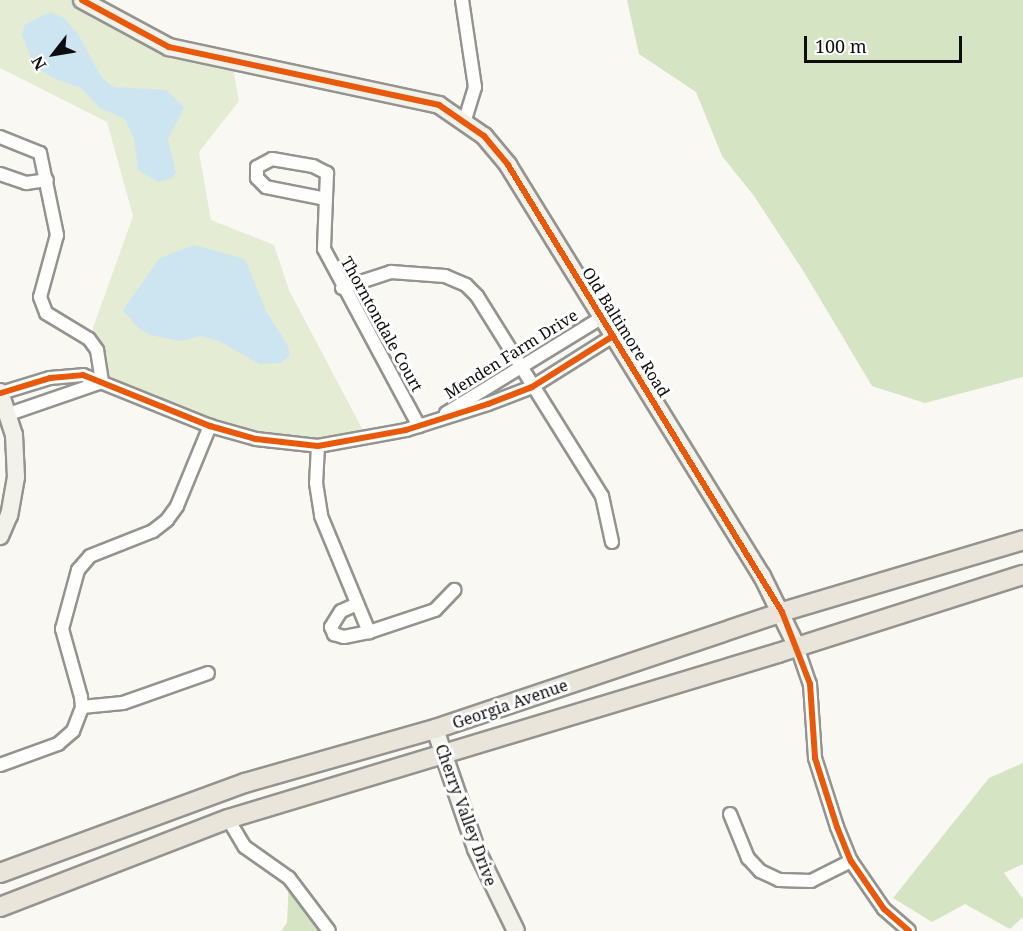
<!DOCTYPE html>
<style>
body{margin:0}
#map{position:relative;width:1023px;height:931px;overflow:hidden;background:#faf8f2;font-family:"Noto Serif",serif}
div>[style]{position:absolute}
.green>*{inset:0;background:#e4edd4}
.forest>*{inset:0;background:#d5e4c3}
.water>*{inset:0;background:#cce5f0}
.roads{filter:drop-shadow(2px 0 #949390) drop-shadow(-2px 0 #949390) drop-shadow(0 2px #949390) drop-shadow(0 -2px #949390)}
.street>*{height:12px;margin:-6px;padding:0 6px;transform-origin:6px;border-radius:6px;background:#fefefd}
.secondary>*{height:16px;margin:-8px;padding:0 8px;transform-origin:8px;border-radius:8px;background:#f3f2ea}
.primary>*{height:18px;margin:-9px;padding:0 9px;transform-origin:9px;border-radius:9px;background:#eae5da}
.cycleway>*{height:6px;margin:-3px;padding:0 3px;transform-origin:3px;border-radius:3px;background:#e8590c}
span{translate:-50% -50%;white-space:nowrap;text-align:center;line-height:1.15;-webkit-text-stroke:6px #fff;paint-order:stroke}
.street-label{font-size:16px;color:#0d0d0d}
.north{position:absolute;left:24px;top:24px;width:60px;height:60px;-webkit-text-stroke:4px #fff;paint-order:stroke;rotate:239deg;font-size:16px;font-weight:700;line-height:24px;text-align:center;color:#0d0d0d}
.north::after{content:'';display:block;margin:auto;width:21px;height:27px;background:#0d0d0d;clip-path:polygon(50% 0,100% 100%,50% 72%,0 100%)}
.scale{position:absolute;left:804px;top:36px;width:158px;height:27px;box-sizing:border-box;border:3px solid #0d0d0d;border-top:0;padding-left:8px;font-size:18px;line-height:21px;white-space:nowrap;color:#0d0d0d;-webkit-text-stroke:4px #fff;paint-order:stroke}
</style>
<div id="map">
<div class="green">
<i style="clip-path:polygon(0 0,82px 0,135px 31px,232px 63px,239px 101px,199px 152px,211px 220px,274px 245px,289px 290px,368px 440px,318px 446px,256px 439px,102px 382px,89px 339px,133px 216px,107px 122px,0 68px)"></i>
</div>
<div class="forest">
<i style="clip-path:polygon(627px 0,1023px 0,1023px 377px,925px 403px,872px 386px,804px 272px,754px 196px,722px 156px,696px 92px,639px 54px)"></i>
<i style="clip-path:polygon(1023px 763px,1023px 864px,1004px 873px,1023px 899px,1023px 917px,1010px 929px,965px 904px,932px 922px,893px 898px,989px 778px)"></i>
<i style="clip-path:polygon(289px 878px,330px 931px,281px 931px,287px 923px)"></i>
</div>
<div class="water">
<i style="clip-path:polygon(51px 12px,64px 18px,78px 34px,102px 78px,114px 87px,166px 90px,178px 101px,184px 108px,168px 139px,176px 173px,171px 179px,158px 182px,138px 170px,134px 139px,125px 119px,100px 108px,81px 88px,53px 78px,34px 66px,22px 35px,25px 24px)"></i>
<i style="clip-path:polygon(194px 245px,245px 259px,267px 313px,287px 344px,290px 355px,281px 363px,259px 364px,219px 341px,201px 336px,181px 341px,150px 335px,139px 329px,123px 310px,160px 258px)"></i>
</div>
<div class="roads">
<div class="street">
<i style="left:462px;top:0;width:88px;rotate:81.5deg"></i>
<i style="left:475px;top:87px;width:34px;rotate:107deg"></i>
<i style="left:0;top:137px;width:43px;rotate:21.8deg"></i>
<i style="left:40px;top:153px;width:84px;rotate:78.3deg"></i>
<i style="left:57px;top:235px;width:64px;rotate:105.3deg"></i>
<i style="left:40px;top:297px;width:17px;rotate:69deg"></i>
<i style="left:46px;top:313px;width:50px;rotate:31.2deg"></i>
<i style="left:89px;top:339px;width:14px;rotate:54deg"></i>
<i style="left:97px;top:350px;width:32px;rotate:81deg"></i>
<i style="left:0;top:174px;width:28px;rotate:19deg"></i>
<i style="left:26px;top:183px;width:21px;rotate:-8deg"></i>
<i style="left:326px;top:199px;width:61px;rotate:-168.7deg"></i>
<i style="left:266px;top:187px;width:13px;rotate:-135deg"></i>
<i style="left:257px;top:178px;width:11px;rotate:-90deg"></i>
<i style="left:257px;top:167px;width:17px;rotate:-28deg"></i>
<i style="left:272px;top:159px;width:42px;rotate:9.7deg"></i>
<i style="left:313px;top:166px;width:16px;rotate:27deg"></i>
<i style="left:327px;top:173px;width:76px;rotate:92.3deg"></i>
<i style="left:324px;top:249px;width:201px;rotate:61.8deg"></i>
<i style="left:342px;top:288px;width:52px;rotate:-18.1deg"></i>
<i style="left:391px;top:272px;width:54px;rotate:4.2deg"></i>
<i style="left:445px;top:276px;width:23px;rotate:23deg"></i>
<i style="left:466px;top:285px;width:16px;rotate:45deg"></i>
<i style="left:477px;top:296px;width:236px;rotate:58deg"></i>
<i style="left:602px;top:496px;width:47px;rotate:77.7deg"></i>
<i style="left:1px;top:393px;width:51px;rotate:-17deg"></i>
<i style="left:50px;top:378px;width:33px;rotate:-5deg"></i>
<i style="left:83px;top:375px;width:137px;rotate:21.9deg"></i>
<i style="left:210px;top:426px;width:48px;rotate:15.8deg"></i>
<i style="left:256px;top:439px;width:62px;rotate:6.4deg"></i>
<i style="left:318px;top:446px;width:89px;rotate:-10.3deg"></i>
<i style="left:406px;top:430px;width:86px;rotate:-17.6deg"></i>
<i style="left:488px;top:404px;width:47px;rotate:-21.1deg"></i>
<i style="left:532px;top:387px;width:96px;rotate:-32.2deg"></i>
<i style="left:446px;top:413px;width:182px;rotate:-31.5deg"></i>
<i style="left:9px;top:414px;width:98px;rotate:-19deg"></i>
<i style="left:318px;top:446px;width:37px;rotate:93deg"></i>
<i style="left:316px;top:483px;width:33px;rotate:81deg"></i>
<i style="left:321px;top:516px;width:126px;rotate:67.5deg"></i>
<i style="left:369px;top:632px;width:70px;rotate:-18.4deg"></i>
<i style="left:435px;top:610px;width:28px;rotate:-46deg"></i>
<i style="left:357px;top:604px;width:17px;rotate:156deg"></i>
<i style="left:341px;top:611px;width:19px;rotate:122deg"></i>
<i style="left:331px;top:627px;width:8px;rotate:67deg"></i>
<i style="left:334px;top:634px;width:10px;rotate:17deg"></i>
<i style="left:344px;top:637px;width:25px;rotate:-11deg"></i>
<i style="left:797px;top:647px;width:39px;rotate:71deg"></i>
<i style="left:810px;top:684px;width:74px;rotate:86.1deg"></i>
<i style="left:815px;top:758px;width:72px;rotate:72.3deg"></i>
<i style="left:837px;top:827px;width:37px;rotate:68deg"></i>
<i style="left:851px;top:861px;width:58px;rotate:55.5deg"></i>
<i style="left:884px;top:909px;width:33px;rotate:41deg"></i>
<i style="left:82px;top:707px;width:41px;rotate:-5.6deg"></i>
<i style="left:123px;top:703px;width:90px;rotate:-19.4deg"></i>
<i style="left:0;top:765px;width:62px;rotate:-19.9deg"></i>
<i style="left:58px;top:744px;width:20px;rotate:-41deg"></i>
<i style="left:73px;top:731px;width:26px;rotate:-69deg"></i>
<i style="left:82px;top:707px;width:10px;rotate:-96deg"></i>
<i style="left:81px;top:697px;width:71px;rotate:-105.6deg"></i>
<i style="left:62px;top:629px;width:61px;rotate:-74.8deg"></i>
<i style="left:78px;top:570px;width:18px;rotate:-49deg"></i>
<i style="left:90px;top:556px;width:68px;rotate:-21.6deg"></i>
<i style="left:153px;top:531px;width:18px;rotate:-38deg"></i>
<i style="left:167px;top:520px;width:17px;rotate:-54deg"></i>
<i style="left:177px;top:506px;width:87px;rotate:-67.6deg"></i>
<i style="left:730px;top:814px;width:48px;rotate:67.8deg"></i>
<i style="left:748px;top:858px;width:18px;rotate:47deg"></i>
<i style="left:760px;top:871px;width:21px;rotate:25deg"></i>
<i style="left:779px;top:880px;width:32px;rotate:2deg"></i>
<i style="left:811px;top:881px;width:45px;rotate:-26.6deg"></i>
<i style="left:228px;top:819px;width:33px;rotate:59deg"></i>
<i style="left:245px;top:847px;width:54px;rotate:35.2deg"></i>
<i style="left:289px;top:878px;width:66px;rotate:53deg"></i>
</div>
<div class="secondary">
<i style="left:82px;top:0;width:99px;rotate:28.4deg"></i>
<i style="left:169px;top:47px;width:276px;rotate:12.1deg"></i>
<i style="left:439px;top:105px;width:55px;rotate:34.6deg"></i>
<i style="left:484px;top:136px;width:38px;rotate:50deg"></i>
<i style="left:508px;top:165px;width:483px;rotate:58.3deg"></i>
<i style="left:762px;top:576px;width:79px;rotate:63.8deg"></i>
<i style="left:0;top:392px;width:45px;rotate:72deg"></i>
<i style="left:14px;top:435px;width:42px;rotate:87.3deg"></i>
<i style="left:16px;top:477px;width:39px;rotate:100deg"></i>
<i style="left:9px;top:515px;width:23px;rotate:113deg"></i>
<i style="left:435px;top:729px;width:127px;rotate:71.1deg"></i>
<i style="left:476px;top:849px;width:91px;rotate:64deg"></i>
</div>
<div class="primary">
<i style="left:0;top:873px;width:261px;rotate:-20.2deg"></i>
<i style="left:245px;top:783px;width:198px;rotate:-15.9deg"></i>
<i style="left:435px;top:729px;width:366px;rotate:-18.6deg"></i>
<i style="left:782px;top:612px;width:252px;rotate:-16.6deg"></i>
<i style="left:0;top:907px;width:244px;rotate:-21.1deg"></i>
<i style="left:228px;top:819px;width:575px;rotate:-16.79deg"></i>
<i style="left:778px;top:653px;width:257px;rotate:-17.7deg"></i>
</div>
</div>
<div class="cycleway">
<i style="left:82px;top:0;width:99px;rotate:28.4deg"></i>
<i style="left:169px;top:47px;width:276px;rotate:12.1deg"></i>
<i style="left:439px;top:105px;width:55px;rotate:34.6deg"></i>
<i style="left:484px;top:136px;width:38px;rotate:50deg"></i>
<i style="left:508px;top:165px;width:524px;rotate:58.49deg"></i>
<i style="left:782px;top:612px;width:77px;rotate:68.7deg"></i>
<i style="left:810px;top:684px;width:74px;rotate:86.1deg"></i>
<i style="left:815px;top:758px;width:72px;rotate:72.3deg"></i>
<i style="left:837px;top:827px;width:37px;rotate:68deg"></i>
<i style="left:851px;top:861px;width:58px;rotate:55.5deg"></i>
<i style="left:884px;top:909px;width:33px;rotate:41deg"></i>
<i style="left:1px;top:393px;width:51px;rotate:-17deg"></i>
<i style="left:50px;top:378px;width:33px;rotate:-5deg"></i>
<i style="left:83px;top:375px;width:137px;rotate:21.9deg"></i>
<i style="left:210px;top:426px;width:48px;rotate:15.8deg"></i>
<i style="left:256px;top:439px;width:62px;rotate:6.4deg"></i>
<i style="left:318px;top:446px;width:89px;rotate:-10.3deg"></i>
<i style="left:406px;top:430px;width:86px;rotate:-17.6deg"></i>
<i style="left:488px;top:404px;width:47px;rotate:-21.1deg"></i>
<i style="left:532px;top:387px;width:96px;rotate:-32.2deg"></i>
</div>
<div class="street-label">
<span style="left:382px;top:324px;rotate:61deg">Thorntondale Court</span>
<span style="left:626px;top:332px;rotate:58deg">Old Baltimore Road</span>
<span style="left:511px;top:354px;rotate:-32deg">Menden Farm Drive</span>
<span style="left:510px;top:704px;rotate:-19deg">Georgia Avenue</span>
<span style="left:466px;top:815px;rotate:70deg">Cherry Valley Drive</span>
</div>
<div class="north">N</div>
<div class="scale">100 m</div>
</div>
